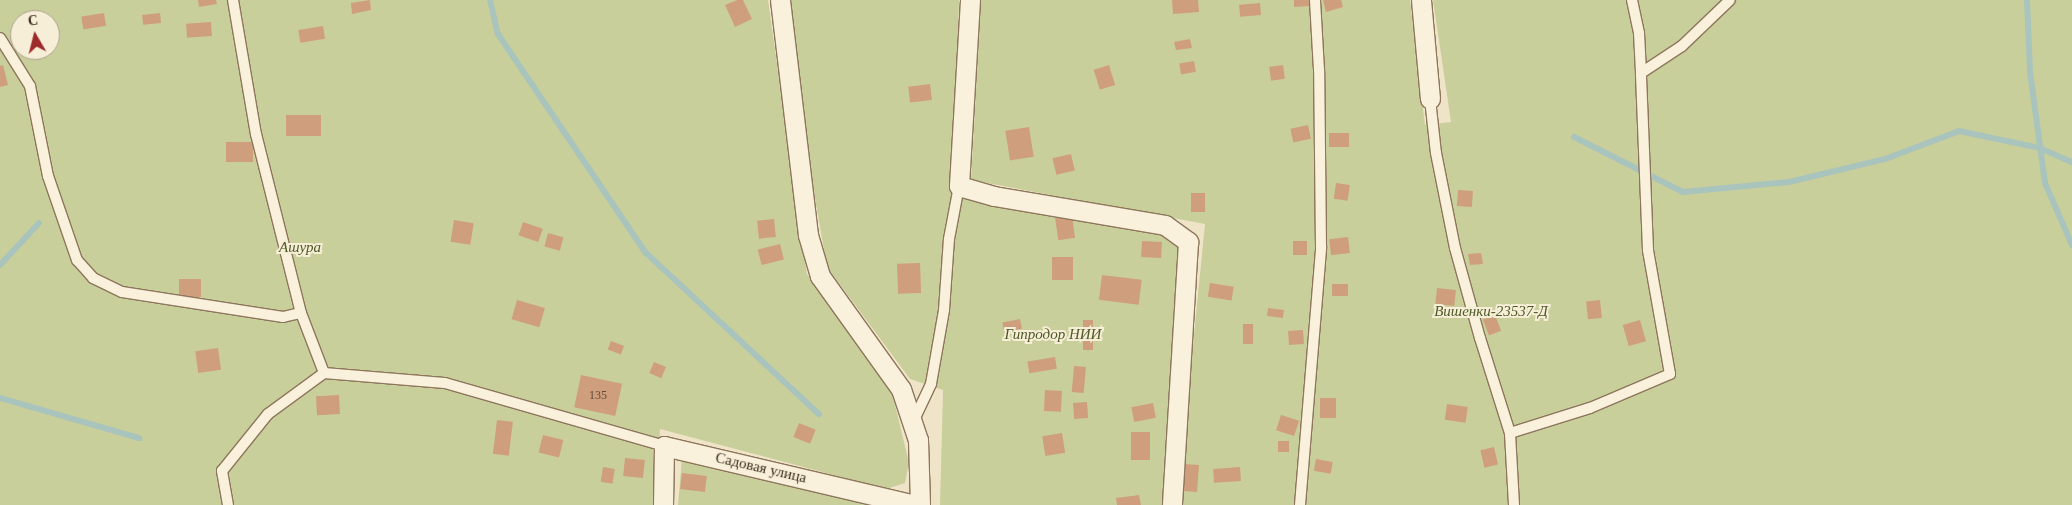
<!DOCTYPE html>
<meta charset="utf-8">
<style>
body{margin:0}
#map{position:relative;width:2072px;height:505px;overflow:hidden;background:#f0e4c8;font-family:"Times New Roman",serif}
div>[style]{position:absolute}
.green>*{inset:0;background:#c9cf9b}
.stream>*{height:6px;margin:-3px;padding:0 3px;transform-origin:3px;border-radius:3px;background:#a9c4bc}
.building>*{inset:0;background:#cf9f7d;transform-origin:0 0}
.roads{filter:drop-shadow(1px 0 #8d765c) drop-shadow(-1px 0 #8d765c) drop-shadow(0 1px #8d765c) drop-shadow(0 -1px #8d765c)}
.service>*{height:10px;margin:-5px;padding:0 5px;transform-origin:5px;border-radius:5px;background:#faf1dc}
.minor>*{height:19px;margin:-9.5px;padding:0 9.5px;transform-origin:9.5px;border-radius:9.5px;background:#faf1dc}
span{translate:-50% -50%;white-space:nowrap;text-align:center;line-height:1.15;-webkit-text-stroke:4px #f7eed8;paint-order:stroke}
.number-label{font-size:12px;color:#624a37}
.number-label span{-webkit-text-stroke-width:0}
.park-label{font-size:15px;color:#4d5a26;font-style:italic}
.street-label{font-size:15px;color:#3d2e20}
.north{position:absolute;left:10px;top:10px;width:50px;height:50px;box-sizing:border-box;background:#f7eed8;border:1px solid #ada18e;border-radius:50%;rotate:352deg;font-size:14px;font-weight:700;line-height:20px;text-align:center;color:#3d2e20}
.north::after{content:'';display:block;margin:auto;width:18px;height:22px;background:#9e2a2b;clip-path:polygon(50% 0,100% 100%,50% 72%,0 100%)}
</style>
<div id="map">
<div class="green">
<i style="clip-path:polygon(evenodd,0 0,768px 0,807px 274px,892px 392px,909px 463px,905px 483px,886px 489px,660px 429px,657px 505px,0 505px,0 0,20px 20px,50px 20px,50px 50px,20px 50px,20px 20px)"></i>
<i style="clip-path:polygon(788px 0,959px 0,954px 196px,1108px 218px,1161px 234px,1180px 248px,1164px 505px,940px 505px,943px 390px,910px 379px,827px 267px,810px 170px)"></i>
<i style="clip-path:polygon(981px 0,1410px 0,1425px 125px,1451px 122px,1433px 0,2072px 0,2072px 505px,1177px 505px,1205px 224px,971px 180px)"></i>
<i style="clip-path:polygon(682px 458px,871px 505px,678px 505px)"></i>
</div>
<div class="stream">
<i style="left:490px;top:0;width:35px;rotate:77deg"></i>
<i style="left:498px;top:34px;width:263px;rotate:56deg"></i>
<i style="left:645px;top:252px;width:238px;rotate:43deg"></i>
<i style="left:2027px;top:0;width:72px;rotate:87.6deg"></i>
<i style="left:2030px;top:72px;width:112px;rotate:82.3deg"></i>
<i style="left:2045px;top:183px;width:68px;rotate:66.5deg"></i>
<i style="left:1574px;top:137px;width:122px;rotate:26.8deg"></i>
<i style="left:1683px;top:192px;width:106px;rotate:-5.4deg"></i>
<i style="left:1789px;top:182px;width:99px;rotate:-13.5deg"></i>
<i style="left:1885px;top:159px;width:79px;rotate:-20.7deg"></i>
<i style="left:1959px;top:131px;width:83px;rotate:11.9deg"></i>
<i style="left:2040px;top:148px;width:35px;rotate:24deg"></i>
<i style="left:0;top:265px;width:57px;rotate:-47.1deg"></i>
<i style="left:0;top:398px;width:145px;rotate:16.1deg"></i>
</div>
<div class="building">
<i style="clip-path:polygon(198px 0,216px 0,217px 4px,199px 7px)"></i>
<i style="clip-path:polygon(370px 0,371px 10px,352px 14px,351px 3px)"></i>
<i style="clip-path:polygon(737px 0,743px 0,752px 19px,735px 27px,725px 5px)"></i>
<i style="clip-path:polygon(1172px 0,1198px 0,1199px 12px,1173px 14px)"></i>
<i style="clip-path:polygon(1294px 0,1310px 0,1310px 6px,1294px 7px)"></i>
<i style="clip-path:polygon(1323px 0,1341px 0,1343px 7px,1326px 12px)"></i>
<i style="left:1260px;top:3px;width:12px;height:21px;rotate:85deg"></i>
<i style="left:104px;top:13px;width:13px;height:23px;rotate:81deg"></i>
<i style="left:160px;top:13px;width:10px;height:18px;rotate:84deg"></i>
<i style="left:211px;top:22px;width:14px;height:25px;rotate:86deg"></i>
<i style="left:323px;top:26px;width:13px;height:25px;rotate:81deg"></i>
<i style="clip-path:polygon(1190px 39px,1192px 48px,1176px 50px,1174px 42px)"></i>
<i style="left:1194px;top:61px;width:11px;height:15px;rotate:80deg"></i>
<i style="clip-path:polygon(3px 65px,8px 85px,0 87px,0 66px)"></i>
<i style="left:1109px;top:65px;width:21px;height:16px;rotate:73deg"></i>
<i style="left:1283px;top:65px;width:14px;height:14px;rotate:82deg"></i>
<i style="left:930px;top:84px;width:16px;height:22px;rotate:83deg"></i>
<i style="left:321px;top:115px;width:21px;height:35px;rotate:90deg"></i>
<i style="left:1308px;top:125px;width:14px;height:18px;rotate:78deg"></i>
<i style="left:1029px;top:127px;width:30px;height:24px;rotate:81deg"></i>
<i style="left:1329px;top:133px;width:20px;height:14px"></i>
<i style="left:226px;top:142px;width:27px;height:20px"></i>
<i style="left:1071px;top:154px;width:17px;height:19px;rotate:77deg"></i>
<i style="left:1336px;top:183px;width:14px;height:16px;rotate:8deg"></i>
<i style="left:1458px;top:190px;width:15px;height:16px;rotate:4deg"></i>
<i style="left:1191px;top:193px;width:14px;height:19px"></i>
<i style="left:1072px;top:216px;width:22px;height:17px;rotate:82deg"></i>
<i style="left:774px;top:219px;width:18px;height:17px;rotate:84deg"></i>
<i style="left:454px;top:220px;width:20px;height:22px;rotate:9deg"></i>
<i style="left:523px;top:222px;width:21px;height:14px;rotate:19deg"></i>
<i style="left:548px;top:233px;width:16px;height:14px;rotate:15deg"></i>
<i style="left:1348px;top:237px;width:16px;height:19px;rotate:83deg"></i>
<i style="left:1142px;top:241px;width:20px;height:16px;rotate:3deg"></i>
<i style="left:1293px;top:241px;width:14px;height:14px"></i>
<i style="left:780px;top:244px;width:16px;height:23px;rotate:76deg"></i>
<i style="clip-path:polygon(1481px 253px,1483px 264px,1470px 265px,1468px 254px)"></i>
<i style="left:1052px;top:257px;width:21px;height:23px"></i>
<i style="left:920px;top:263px;width:30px;height:23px;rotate:88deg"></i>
<i style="left:1102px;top:275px;width:40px;height:25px;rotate:7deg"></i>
<i style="left:179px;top:279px;width:22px;height:18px"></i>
<i style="left:1210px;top:283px;width:24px;height:14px;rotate:9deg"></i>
<i style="left:1332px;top:284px;width:16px;height:12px"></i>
<i style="left:1437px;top:288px;width:19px;height:16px;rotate:6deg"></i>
<i style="left:517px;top:300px;width:29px;height:20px;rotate:16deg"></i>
<i style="left:1600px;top:300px;width:18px;height:14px;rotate:84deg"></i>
<i style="left:1268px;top:308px;width:16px;height:8px;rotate:7deg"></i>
<i style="left:1495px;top:315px;width:17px;height:13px;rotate:69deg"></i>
<i style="left:1020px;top:319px;width:10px;height:18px;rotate:79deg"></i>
<i style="left:1083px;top:320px;width:10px;height:30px"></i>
<i style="left:1640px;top:320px;width:22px;height:18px;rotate:74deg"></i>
<i style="left:1243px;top:324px;width:10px;height:20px"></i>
<i style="left:1303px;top:330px;width:14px;height:15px;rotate:86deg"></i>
<i style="left:611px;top:341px;width:14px;height:9px;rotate:21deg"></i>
<i style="left:218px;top:348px;width:22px;height:23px;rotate:82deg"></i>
<i style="left:1055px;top:357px;width:12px;height:28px;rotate:81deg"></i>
<i style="left:654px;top:362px;width:13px;height:12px;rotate:23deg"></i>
<i style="left:1074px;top:366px;width:12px;height:26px;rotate:5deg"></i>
<i style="left:581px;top:375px;width:42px;height:33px;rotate:12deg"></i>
<i style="left:1045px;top:390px;width:17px;height:21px;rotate:3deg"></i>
<i style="left:339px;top:395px;width:19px;height:23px;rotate:87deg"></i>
<i style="left:1336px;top:398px;width:20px;height:16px;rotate:90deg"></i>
<i style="left:1087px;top:402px;width:16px;height:14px;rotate:86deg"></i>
<i style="left:1153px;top:403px;width:15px;height:22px;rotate:79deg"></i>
<i style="left:1447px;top:404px;width:21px;height:16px;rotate:8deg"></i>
<i style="left:1281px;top:415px;width:19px;height:16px;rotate:18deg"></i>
<i style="left:497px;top:420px;width:16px;height:34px;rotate:7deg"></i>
<i style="left:799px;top:423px;width:18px;height:15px;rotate:22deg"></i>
<i style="left:1131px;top:432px;width:19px;height:28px"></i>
<i style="left:1062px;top:433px;width:20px;height:20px;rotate:81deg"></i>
<i style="left:543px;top:435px;width:21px;height:18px;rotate:14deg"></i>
<i style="left:1278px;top:441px;width:11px;height:11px"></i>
<i style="left:1494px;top:447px;width:18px;height:14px;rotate:77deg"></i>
<i style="left:625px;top:458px;width:20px;height:18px;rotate:6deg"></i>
<i style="left:1316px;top:459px;width:17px;height:12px;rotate:10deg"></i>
<i style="left:1184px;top:464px;width:15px;height:27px;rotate:4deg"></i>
<i style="left:603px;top:467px;width:12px;height:15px;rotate:9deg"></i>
<i style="left:1240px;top:467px;width:14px;height:27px;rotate:86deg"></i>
<i style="left:682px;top:473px;width:25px;height:16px;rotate:7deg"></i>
<i style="clip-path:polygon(1139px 495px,1141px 505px,1117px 505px,1116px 498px)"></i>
</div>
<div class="roads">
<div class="service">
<i style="left:233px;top:0;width:136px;rotate:80.3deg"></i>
<i style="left:256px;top:134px;width:185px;rotate:75.9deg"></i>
<i style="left:301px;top:313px;width:64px;rotate:69deg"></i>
<i style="left:1632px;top:0;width:34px;rotate:78deg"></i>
<i style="left:1639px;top:33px;width:40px;rotate:87.1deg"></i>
<i style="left:0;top:38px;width:57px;rotate:58deg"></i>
<i style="left:30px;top:86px;width:92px;rotate:78.7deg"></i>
<i style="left:48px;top:176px;width:89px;rotate:71deg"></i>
<i style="left:77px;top:260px;width:24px;rotate:48deg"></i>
<i style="left:93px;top:278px;width:32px;rotate:26deg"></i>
<i style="left:122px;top:292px;width:163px;rotate:8.8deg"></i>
<i style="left:283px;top:317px;width:18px;rotate:-13deg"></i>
<i style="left:1430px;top:99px;width:54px;rotate:83.7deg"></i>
<i style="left:1436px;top:153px;width:97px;rotate:78.7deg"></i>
<i style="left:1455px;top:248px;width:93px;rotate:74.5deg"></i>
<i style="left:1480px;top:338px;width:100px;rotate:72.5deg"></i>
<i style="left:913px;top:422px;width:42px;rotate:-64.7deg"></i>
<i style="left:931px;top:384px;width:75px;rotate:-80deg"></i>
<i style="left:944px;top:310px;width:71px;rotate:-86deg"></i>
<i style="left:949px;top:239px;width:54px;rotate:-79.3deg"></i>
<i style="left:228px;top:505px;width:35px;rotate:-100deg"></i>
<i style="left:222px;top:471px;width:73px;rotate:-51.1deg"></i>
<i style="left:268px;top:414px;width:69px;rotate:-36.2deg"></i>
<i style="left:324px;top:373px;width:121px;rotate:4.7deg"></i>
<i style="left:445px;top:383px;width:228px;rotate:16deg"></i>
<i style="left:1300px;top:505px;width:259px;rotate:-85.3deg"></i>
<i style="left:1321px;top:247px;width:177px;rotate:-90.6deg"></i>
<i style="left:1319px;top:70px;width:70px;rotate:-93.3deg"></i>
<i style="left:1514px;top:505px;width:72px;rotate:-93.2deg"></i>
<i style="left:1510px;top:433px;width:84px;rotate:-17.4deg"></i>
<i style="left:1590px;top:408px;width:87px;rotate:-23deg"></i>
<i style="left:1670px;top:374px;width:126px;rotate:-100.1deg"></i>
<i style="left:1648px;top:250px;width:177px;rotate:-92.3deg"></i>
<i style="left:1641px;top:73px;width:49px;rotate:-33.4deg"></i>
<i style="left:1682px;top:46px;width:66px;rotate:-43.8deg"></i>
</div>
<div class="minor">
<i style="left:780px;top:0;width:237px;rotate:83.2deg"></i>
<i style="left:808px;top:235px;width:43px;rotate:73.7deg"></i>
<i style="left:820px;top:276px;width:139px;rotate:54.4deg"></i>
<i style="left:901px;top:389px;width:54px;rotate:71.6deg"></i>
<i style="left:918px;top:440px;width:65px;rotate:88.2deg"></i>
<i style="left:970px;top:0;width:186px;rotate:93.4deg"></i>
<i style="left:959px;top:186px;width:36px;rotate:16deg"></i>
<i style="left:994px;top:196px;width:173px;rotate:9.6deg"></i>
<i style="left:1165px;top:225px;width:29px;rotate:36deg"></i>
<i style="left:1188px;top:242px;width:263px;rotate:93.5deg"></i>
<i style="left:1421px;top:0;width:99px;rotate:84.8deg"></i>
<i style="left:663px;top:505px;width:59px;rotate:-89deg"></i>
<i style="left:664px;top:446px;width:259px;rotate:13.2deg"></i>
</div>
</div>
<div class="number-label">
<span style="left:598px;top:396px">135</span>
</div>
<div class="park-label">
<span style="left:300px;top:248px">Ашура</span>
<span style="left:1491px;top:312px">Вишенки-23537-Д</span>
<span style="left:1053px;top:335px">Гипродор НИИ</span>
</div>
<div class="street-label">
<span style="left:761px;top:468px;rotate:13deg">Садовая улица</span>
</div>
<div class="north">С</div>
</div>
